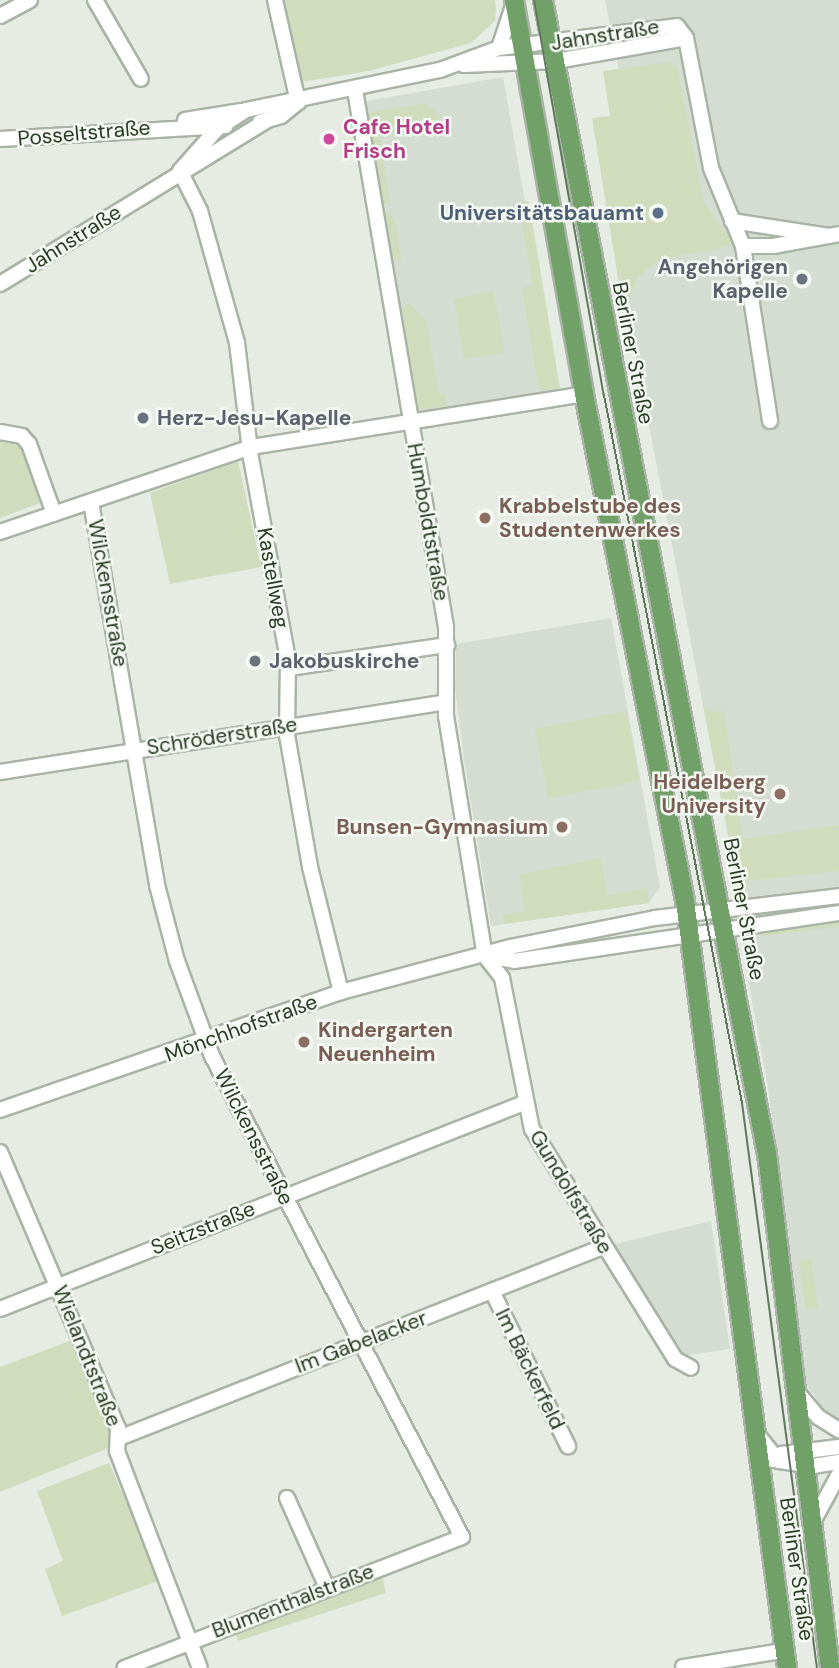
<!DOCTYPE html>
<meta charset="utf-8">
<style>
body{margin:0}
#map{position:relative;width:839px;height:1668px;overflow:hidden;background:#e6ece3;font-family:"DM Sans",sans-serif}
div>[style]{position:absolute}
.built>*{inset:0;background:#d5dcd1;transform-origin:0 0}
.green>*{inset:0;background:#d0dcbc;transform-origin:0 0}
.roads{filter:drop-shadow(2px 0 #a9b4a6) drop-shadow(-2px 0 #a9b4a6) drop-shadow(0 2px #a9b4a6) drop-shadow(0 -2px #a9b4a6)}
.minor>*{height:14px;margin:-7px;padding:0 7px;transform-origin:7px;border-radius:7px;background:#fff}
.major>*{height:18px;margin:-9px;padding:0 9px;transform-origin:9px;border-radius:9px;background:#71a069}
.tram>*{height:2px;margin:-1px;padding:0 1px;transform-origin:1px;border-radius:1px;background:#62785e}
.dots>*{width:19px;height:19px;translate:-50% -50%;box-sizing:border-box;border:4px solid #f5f9f3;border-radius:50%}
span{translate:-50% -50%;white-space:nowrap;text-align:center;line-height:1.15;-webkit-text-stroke:5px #f5f9f3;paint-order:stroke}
.street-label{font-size:21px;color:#273c23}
.hotel-label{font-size:21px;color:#b23c85;font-weight:700}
.left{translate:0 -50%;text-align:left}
.service-label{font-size:21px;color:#4e5e75;font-weight:700}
.right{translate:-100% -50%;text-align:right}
.worship-label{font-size:21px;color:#5b616d;font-weight:700}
.education-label{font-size:21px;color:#785e54;font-weight:700}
</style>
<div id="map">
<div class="built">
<i style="clip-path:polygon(605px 0,839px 0,839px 1458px,825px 1411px,806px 1384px,768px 1087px,743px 953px,737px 882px,632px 337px,602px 156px,634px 146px)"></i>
<i style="left:503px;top:77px;width:322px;height:154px;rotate:80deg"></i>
<i style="clip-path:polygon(611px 618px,660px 887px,649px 903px,491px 926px,465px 766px,455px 689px,456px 644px)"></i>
<i style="clip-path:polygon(711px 1221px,730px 1349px,675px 1357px,606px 1246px)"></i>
</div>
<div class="green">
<i style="clip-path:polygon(282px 0,495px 0,496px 8px,495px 21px,471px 43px,369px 71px,301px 82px)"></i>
<i style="clip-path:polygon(671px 62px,677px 67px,704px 203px,732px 241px,730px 246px,659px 260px,638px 277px,628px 302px,622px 303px,592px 118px,610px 116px,603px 71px)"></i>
<i style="clip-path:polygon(426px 103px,443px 118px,379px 131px,390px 204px,383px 204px,368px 113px)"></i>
<i style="clip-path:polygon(517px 200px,529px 202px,560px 388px,540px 391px,536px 373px,522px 288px,533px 285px)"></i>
<i style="clip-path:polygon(384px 211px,391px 213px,396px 225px,402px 262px,392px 257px)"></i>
<i style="left:494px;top:292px;width:61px;height:41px;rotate:80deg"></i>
<i style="clip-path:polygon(409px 303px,427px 322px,439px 394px,445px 395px,447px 406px,418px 409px,400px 310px)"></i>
<i style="clip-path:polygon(0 442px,19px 445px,43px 502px,0 518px)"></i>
<i style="clip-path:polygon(238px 461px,261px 567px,170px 584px,150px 493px)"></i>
<i style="clip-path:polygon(703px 705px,714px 712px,724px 711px,743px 839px,839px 825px,839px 871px,738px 882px)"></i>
<i style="left:626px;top:711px;width:71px;height:93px;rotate:79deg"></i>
<i style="clip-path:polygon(600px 858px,608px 895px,647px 888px,649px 903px,504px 924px,503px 915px,525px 911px,519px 875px)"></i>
<i style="clip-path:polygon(839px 920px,839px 926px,764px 936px,751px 933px)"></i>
<i style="left:811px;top:1259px;width:49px;height:12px;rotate:82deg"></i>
<i style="clip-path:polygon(75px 1339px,107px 1424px,111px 1447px,0 1492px,0 1367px)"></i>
<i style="clip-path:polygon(109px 1463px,161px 1580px,62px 1616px,45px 1569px,63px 1561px,37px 1491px)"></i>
<i style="clip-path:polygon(381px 1572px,386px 1593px,238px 1641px,234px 1627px)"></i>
</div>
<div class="roads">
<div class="minor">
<i style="left:95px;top:0;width:91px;rotate:59.8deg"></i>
<i style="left:275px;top:0;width:105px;rotate:77.3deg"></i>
<i style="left:0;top:16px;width:34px;rotate:-28deg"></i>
<i style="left:499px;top:48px;width:47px;rotate:-71.6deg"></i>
<i style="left:464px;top:65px;width:92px;rotate:-2.5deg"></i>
<i style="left:556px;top:61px;width:132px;rotate:-10deg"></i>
<i style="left:355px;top:90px;width:545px;rotate:80.38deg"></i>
<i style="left:446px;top:627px;width:89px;rotate:90deg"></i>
<i style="left:446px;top:716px;width:243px;rotate:80.8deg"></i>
<i style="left:185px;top:120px;width:57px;rotate:-9.1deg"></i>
<i style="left:260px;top:122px;width:22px;rotate:-16deg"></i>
<i style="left:281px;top:116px;width:22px;rotate:-39deg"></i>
<i style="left:0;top:139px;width:226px;rotate:-3.3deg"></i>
<i style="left:180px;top:171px;width:56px;rotate:-48.6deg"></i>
<i style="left:217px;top:129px;width:35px;rotate:-33deg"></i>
<i style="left:246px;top:110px;width:198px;rotate:-11.7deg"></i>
<i style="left:440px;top:70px;width:63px;rotate:-20.4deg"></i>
<i style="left:499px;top:48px;width:179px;rotate:-7deg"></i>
<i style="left:677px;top:26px;width:15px;rotate:53deg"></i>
<i style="left:686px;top:38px;width:132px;rotate:79.1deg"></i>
<i style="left:711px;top:168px;width:84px;rotate:67.7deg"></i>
<i style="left:743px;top:246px;width:177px;rotate:81.2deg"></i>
<i style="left:180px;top:171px;width:45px;rotate:63.4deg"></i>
<i style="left:200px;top:211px;width:137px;rotate:74.3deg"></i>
<i style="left:237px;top:343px;width:116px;rotate:83.1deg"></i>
<i style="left:251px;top:458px;width:204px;rotate:79.6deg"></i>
<i style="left:288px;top:659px;width:76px;rotate:90.8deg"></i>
<i style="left:287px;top:735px;width:134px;rotate:80.1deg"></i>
<i style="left:310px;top:867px;width:129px;rotate:76.1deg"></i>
<i style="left:732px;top:221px;width:98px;rotate:8.8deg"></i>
<i style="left:743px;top:246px;width:30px"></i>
<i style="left:773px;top:246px;width:67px;rotate:-10.3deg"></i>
<i style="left:0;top:284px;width:314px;rotate:-31.5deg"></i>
<i style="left:0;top:432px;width:22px;rotate:10deg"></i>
<i style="left:22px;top:436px;width:11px;rotate:49deg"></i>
<i style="left:29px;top:444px;width:74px;rotate:70.3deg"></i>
<i style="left:91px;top:502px;width:389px;rotate:80.2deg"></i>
<i style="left:157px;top:885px;width:79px;rotate:75.3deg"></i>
<i style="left:177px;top:961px;width:101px;rotate:69.8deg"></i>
<i style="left:212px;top:1056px;width:542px;rotate:62.54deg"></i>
<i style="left:462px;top:1537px;width:362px;rotate:158.8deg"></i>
<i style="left:0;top:532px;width:265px;rotate:-18.7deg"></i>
<i style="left:251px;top:447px;width:337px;rotate:-9deg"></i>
<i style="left:289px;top:668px;width:160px;rotate:-8.3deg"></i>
<i style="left:0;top:772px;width:450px;rotate:-8.9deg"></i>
<i style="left:485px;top:956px;width:28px;rotate:52deg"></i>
<i style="left:502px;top:978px;width:154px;rotate:78.8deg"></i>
<i style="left:532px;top:1129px;width:271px;rotate:58.1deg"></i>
<i style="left:675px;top:1359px;width:18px;rotate:29deg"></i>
<i style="left:487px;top:956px;width:27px;rotate:10deg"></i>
<i style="left:514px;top:961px;width:329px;rotate:-8.4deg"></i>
<i style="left:0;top:1110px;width:361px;rotate:-19.1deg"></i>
<i style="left:341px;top:992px;width:175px;rotate:-14.9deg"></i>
<i style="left:510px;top:947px;width:148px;rotate:-11.3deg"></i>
<i style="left:655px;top:918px;width:185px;rotate:-6.8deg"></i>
<i style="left:0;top:1152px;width:300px;rotate:66.9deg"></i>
<i style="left:118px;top:1428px;width:23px;rotate:92deg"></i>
<i style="left:117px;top:1451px;width:232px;rotate:69.1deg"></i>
<i style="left:492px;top:1291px;width:173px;rotate:63.9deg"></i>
<i style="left:0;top:1309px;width:563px;rotate:-21.46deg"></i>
<i style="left:798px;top:1393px;width:31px;rotate:50deg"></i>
<i style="left:818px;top:1417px;width:25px;rotate:32deg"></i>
<i style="left:756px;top:1433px;width:36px;rotate:51deg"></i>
<i style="left:779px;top:1461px;width:34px;rotate:8deg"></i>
<i style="left:813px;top:1466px;width:26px;rotate:-9deg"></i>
<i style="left:119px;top:1438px;width:520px;rotate:-21.54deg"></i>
<i style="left:773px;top:1460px;width:11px;rotate:-34deg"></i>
<i style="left:782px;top:1454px;width:57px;rotate:-7deg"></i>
<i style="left:287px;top:1498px;width:98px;rotate:66deg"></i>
<i style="left:814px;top:1520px;width:52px;rotate:-61.5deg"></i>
<i style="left:683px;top:1667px;width:94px;rotate:-9.2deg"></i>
</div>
<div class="major">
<i style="left:514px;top:0;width:400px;rotate:79.9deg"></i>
<i style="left:584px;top:394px;width:517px;rotate:78.73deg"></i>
<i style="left:685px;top:901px;width:774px;rotate:82.42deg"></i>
<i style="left:543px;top:0;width:1176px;rotate:79.02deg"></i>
<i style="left:767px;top:1154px;width:518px;rotate:83.01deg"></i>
</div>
</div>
<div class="tram">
<i style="left:534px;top:0;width:401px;rotate:80deg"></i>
<i style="left:604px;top:395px;width:721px;rotate:78.97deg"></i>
<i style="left:742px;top:1103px;width:570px;rotate:82.44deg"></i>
</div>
<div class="dots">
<i style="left:329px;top:139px;background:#d1479c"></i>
<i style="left:658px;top:213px;background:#5c6f8a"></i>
<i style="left:802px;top:279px;background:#6b7280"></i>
<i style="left:143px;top:418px;background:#6b7280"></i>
<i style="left:485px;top:518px;background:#8d6e63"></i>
<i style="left:255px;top:661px;background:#6b7280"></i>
<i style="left:780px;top:794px;background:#8d6e63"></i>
<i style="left:562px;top:827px;background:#8d6e63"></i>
<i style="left:304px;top:1042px;background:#8d6e63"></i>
</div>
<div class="street-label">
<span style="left:605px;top:35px;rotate:-9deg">Jahnstraße</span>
<span style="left:84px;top:133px;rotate:-5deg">Posseltstraße</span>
<span style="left:73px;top:239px;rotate:-32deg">Jahnstraße</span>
<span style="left:633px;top:353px;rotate:79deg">Berliner Straße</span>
<span style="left:428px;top:522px;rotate:80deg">Humboldtstraße</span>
<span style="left:273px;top:578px;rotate:80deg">Kastellweg</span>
<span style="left:108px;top:593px;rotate:80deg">Wilckensstraße</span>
<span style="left:222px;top:736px;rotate:-9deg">Schröderstraße</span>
<span style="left:744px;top:909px;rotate:79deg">Berliner Straße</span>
<span style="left:241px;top:1028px;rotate:-20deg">Mönchhofstraße</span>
<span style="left:254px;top:1137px;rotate:63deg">Wilckensstraße</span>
<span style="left:571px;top:1192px;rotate:59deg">Gundolfstraße</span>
<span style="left:203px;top:1228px;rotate:-22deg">Seitzstraße</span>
<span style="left:361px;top:1342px;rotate:-21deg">Im Gabelacker</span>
<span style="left:87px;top:1356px;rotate:68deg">Wielandtstraße</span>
<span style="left:530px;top:1369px;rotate:64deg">Im Bäckerfeld</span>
<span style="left:797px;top:1569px;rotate:82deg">Berliner Straße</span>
<span style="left:293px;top:1601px;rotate:-21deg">Blumenthalstraße</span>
</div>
<div class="hotel-label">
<span class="left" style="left:343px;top:139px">Cafe Hotel<br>Frisch</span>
</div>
<div class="service-label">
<span class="right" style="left:644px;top:213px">Universitätsbauamt</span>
</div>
<div class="worship-label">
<span class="right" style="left:788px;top:279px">Angehörigen<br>Kapelle</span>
<span class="left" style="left:157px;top:418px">Herz-Jesu-Kapelle</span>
<span class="left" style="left:269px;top:661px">Jakobuskirche</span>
</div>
<div class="education-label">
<span class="left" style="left:499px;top:518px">Krabbelstube des<br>Studentenwerkes</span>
<span class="right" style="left:766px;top:794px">Heidelberg<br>University</span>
<span class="right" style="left:548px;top:827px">Bunsen-Gymnasium</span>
<span class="left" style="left:318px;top:1042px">Kindergarten<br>Neuenheim</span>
</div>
</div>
